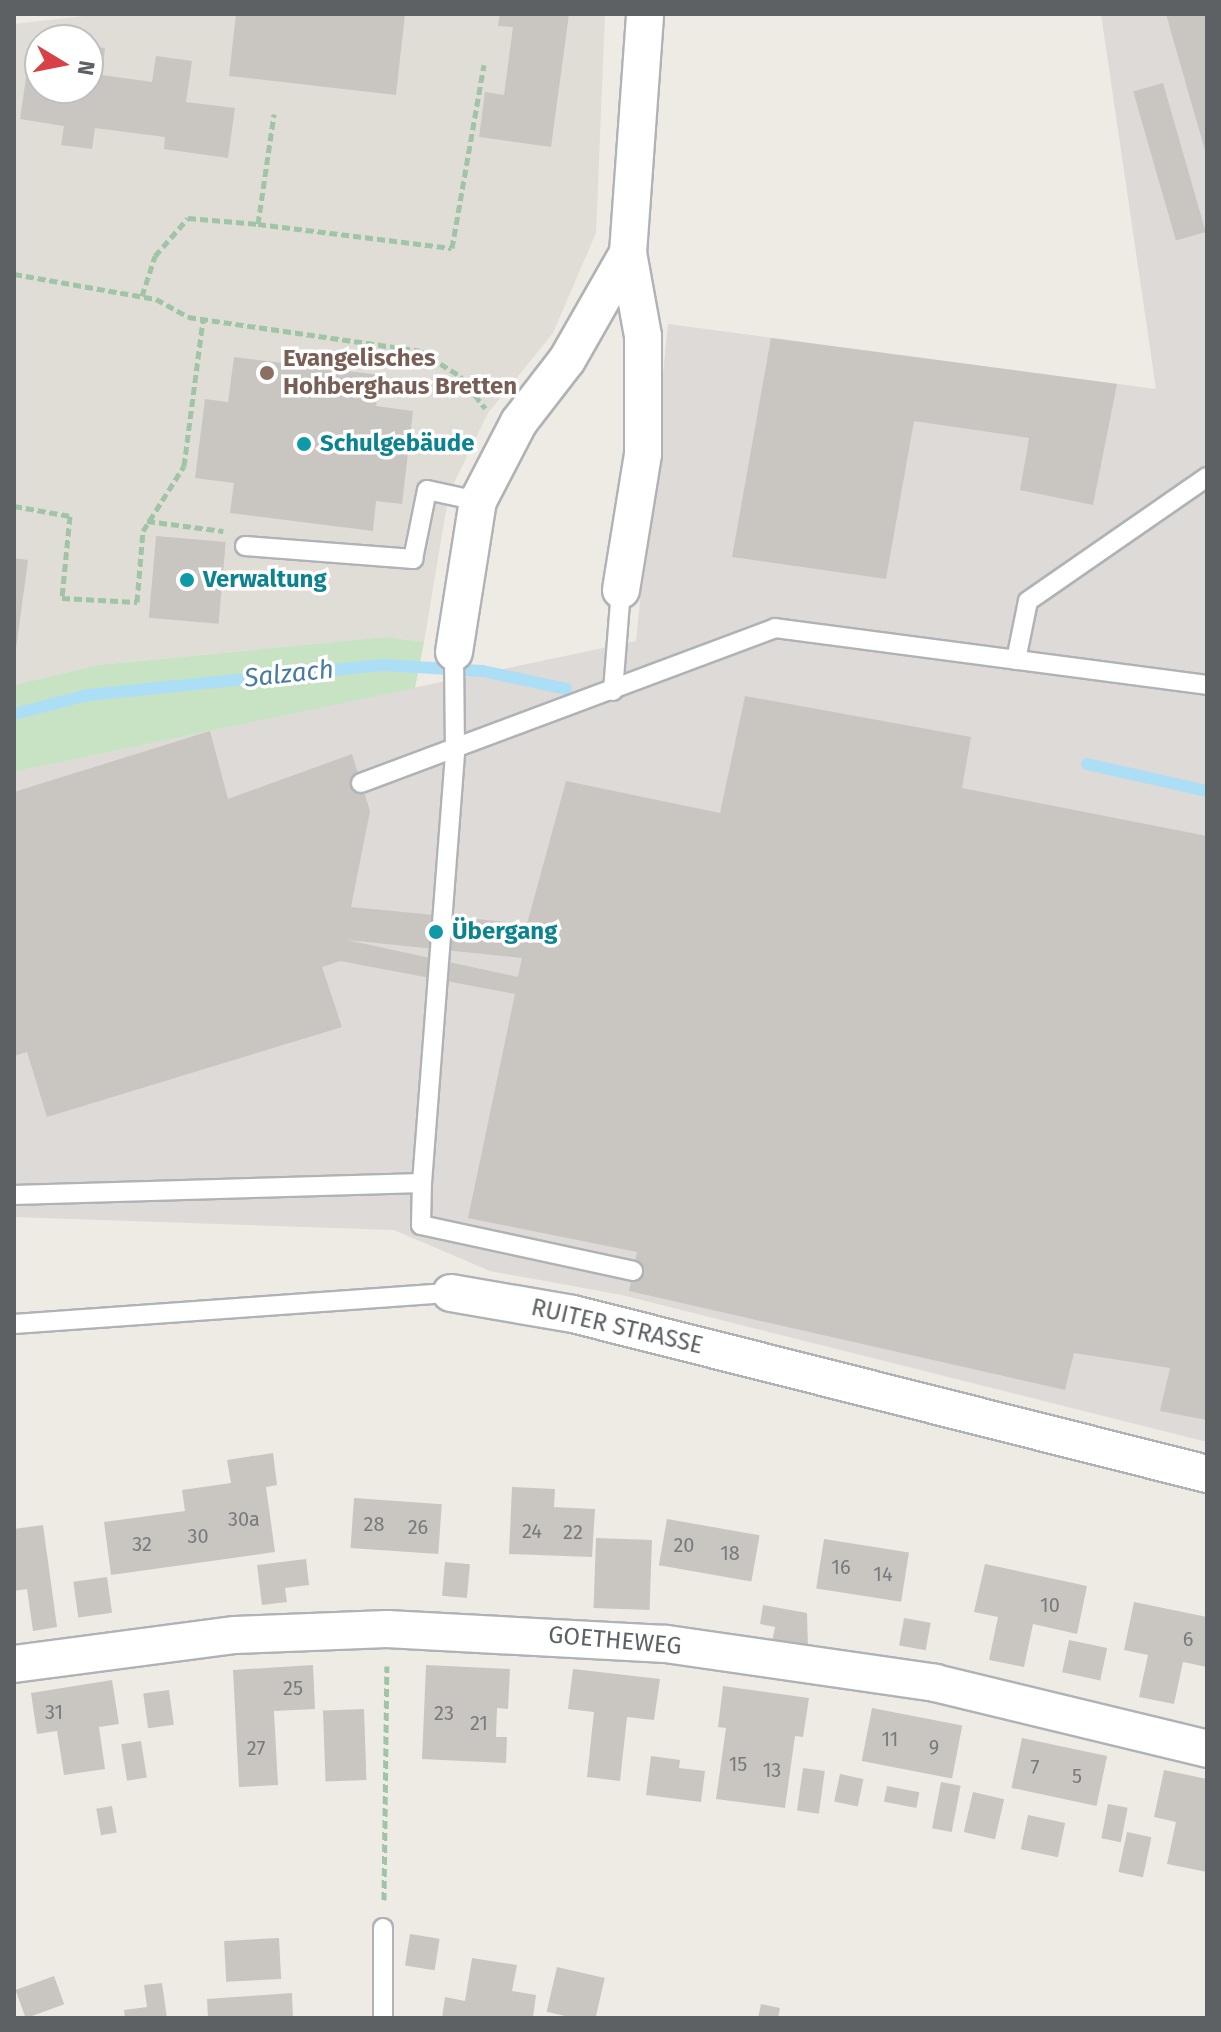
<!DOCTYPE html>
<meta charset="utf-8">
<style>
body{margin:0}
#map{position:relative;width:1221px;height:2032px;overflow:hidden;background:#eeebe5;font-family:"Fira Sans",sans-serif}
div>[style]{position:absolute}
.industrial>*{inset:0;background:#dddad7}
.education>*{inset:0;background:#e0dcd6}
.green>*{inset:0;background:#c7e3c4}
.stream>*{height:12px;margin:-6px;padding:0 6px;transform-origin:6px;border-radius:6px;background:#acdef6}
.building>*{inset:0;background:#c9c6c2;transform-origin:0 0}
.path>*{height:5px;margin-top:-2.5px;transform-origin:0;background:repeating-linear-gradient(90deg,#9fc5a6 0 8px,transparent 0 12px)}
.roads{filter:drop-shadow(2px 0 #b0b3b6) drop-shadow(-2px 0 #b0b3b6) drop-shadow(0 2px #b0b3b6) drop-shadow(0 -2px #b0b3b6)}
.lane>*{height:18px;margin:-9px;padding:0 9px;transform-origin:9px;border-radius:9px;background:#fff}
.street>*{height:36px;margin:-18px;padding:0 18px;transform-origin:18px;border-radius:18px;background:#fff}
.dots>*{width:22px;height:22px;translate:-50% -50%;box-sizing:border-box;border:4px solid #fff;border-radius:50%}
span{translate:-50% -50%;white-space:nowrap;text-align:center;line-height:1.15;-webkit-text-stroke:7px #fff;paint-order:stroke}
.number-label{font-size:20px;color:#787a7c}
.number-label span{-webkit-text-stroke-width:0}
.education-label{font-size:24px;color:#785e54;font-weight:700}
.left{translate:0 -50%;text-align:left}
.culture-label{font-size:24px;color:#0d838f;font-weight:700}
.street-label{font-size:24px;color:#5d6164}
.water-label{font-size:26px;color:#477b9f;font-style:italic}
.frame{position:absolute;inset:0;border:16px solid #5d6164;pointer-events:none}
.north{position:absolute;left:24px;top:24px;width:80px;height:80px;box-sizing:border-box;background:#fff;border:2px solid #bec0c1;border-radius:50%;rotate:100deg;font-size:22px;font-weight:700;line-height:32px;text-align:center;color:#5d6164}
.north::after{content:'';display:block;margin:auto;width:28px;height:36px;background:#d84145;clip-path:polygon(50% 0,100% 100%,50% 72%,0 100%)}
</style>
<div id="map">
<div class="industrial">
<i style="clip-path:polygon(1101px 14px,1207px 14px,1207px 1442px,622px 1295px,490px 1271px,394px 1230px,14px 1217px,14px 772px,636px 641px,668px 324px,1156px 389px)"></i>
</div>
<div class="education">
<i style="clip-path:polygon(evenodd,102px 14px,605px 14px,596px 233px,553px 333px,488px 413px,449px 493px,424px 642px,386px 637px,98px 665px,14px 685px,14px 24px,102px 14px,40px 40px,88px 40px,88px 88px,40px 88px,40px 40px)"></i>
</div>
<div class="green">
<i style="clip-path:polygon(386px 637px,424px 642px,415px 688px,14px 772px,14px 685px,98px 665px)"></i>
</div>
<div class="stream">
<i style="left:14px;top:714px;width:76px;rotate:-14.4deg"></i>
<i style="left:88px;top:695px;width:296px;rotate:-5.8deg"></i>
<i style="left:382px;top:665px;width:101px;rotate:3.4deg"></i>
<i style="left:483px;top:671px;width:85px;rotate:12.2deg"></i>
<i style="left:1087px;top:764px;width:123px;rotate:12.7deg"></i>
</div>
<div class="building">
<i style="clip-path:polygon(236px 14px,405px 14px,396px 95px,229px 76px)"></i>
<i style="clip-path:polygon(500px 14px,569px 14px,551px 147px,479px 137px,485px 92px,504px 95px,513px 27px,498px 26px)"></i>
<i style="clip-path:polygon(1166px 14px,1207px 14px,1207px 153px,1206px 154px)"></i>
<i style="clip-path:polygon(88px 46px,105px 48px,102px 75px,152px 82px,156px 56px,192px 61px,186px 102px,235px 108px,228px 158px,164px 149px,165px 137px,95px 128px,92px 149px,61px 145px,64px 126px,20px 119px,29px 57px,40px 59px,40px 88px,88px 88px)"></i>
<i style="left:1163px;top:83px;width:155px;height:31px;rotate:74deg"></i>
<i style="clip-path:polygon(771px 338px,1117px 384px,1093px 505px,1020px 490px,1029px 438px,914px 421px,886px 579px,732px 557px)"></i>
<i style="clip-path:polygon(234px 357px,380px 375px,376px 406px,413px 411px,402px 504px,376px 501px,373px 531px,230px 513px,234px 483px,195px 478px,205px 399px,228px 402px)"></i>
<i style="left:156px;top:536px;width:70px;height:82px;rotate:5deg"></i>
<i style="clip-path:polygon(14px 558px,28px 560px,16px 649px,14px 649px)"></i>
<i style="clip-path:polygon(evenodd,745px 696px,971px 737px,962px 788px,1207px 836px,1207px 1420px,1160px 1411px,1170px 1368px,1074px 1353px,1065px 1390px,629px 1291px,637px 1252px,468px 1218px,515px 994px,340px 961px,322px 967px,342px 1027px,47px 1117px,27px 1052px,14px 1056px,14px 792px,210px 731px,228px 799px,352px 754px,370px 811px,351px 907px,527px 924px,566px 781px,720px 813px,745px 696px,347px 940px,522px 958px,518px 977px,347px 940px)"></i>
<i style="clip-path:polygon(273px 1453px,277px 1485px,266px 1487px,275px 1552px,111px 1575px,104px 1522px,185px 1511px,182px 1490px,231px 1483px,227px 1460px)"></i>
<i style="clip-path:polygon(512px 1487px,555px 1489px,554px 1507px,595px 1509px,592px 1557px,509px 1554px)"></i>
<i style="left:354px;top:1498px;width:88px;height:50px;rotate:4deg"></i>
<i style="left:667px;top:1519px;width:94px;height:47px;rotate:10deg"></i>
<i style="clip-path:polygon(43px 1525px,57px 1627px,33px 1631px,27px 1589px,14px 1591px,14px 1529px)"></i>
<i style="left:596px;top:1538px;width:56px;height:70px;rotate:2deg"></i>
<i style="left:824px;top:1539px;width:86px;height:50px;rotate:9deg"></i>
<i style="clip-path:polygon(306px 1559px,309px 1585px,285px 1588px,287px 1602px,262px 1605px,257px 1565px)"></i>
<i style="left:445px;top:1562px;width:25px;height:34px;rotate:5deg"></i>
<i style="clip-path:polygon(985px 1564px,1087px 1586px,1077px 1634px,1033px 1624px,1024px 1667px,989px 1660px,998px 1617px,974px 1612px)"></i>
<i style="left:107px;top:1577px;width:36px;height:34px;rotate:82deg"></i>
<i style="clip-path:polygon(1134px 1602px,1207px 1617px,1207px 1667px,1183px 1662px,1174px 1704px,1139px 1697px,1148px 1655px,1124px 1650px)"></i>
<i style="clip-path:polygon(763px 1605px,807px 1613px,808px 1648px,772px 1642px,775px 1627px,760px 1624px)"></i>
<i style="left:904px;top:1618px;width:27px;height:28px;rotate:10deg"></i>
<i style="left:1069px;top:1640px;width:39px;height:33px;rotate:12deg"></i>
<i style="clip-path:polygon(313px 1665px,315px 1709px,274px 1711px,278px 1785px,239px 1787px,233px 1670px)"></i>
<i style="clip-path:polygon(426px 1665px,510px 1669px,508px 1709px,497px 1708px,496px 1737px,507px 1737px,506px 1763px,422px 1759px)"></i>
<i style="clip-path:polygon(573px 1669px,660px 1679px,654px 1720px,627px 1717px,620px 1781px,587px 1777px,594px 1712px,568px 1709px)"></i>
<i style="clip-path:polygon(112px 1680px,119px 1724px,99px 1727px,105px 1769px,64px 1775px,57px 1731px,37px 1734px,31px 1693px)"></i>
<i style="clip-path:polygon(723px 1686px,809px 1698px,803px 1737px,795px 1736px,785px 1808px,716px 1799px,726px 1728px,718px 1727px)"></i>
<i style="left:169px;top:1690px;width:35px;height:26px;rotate:82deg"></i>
<i style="left:872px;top:1708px;width:92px;height:54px;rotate:11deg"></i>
<i style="left:364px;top:1709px;width:71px;height:41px;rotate:88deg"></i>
<i style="left:1022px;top:1738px;width:87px;height:51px;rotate:12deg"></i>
<i style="left:141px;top:1741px;width:37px;height:20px;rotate:81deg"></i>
<i style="clip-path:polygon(651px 1756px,680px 1760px,679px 1768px,705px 1771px,701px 1802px,646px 1795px)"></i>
<i style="left:803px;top:1768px;width:22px;height:43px;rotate:8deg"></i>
<i style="clip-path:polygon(1164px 1770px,1207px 1779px,1207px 1872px,1167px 1864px,1176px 1822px,1154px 1817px)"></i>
<i style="left:840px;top:1774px;width:24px;height:28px;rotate:12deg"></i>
<i style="left:941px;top:1782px;width:20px;height:47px;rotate:11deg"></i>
<i style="left:887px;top:1786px;width:33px;height:16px;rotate:11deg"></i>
<i style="left:973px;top:1792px;width:32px;height:41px;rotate:13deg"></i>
<i style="left:1108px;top:1804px;width:20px;height:35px;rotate:11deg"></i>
<i style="left:112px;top:1806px;width:27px;height:16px;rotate:80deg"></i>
<i style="left:1028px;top:1815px;width:38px;height:35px;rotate:12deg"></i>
<i style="left:1127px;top:1832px;width:25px;height:41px;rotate:12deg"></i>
<i style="left:410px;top:1934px;width:30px;height:32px;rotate:9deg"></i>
<i style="left:279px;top:1938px;width:41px;height:55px;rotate:87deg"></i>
<i style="clip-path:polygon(472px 1958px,517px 1965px,512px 1991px,536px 1995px,533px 2018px,442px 2018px,445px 1997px,465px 2001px)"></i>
<i style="left:557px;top:1967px;width:49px;height:46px;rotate:13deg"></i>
<i style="left:54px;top:1976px;width:30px;height:41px;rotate:70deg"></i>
<i style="clip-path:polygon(162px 1983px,167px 2018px,125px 2018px,124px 2010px,147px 2007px,144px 1985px)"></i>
<i style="clip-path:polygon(292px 1993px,293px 2018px,208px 2018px,207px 1999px)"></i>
<i style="clip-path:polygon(761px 2004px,780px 2008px,778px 2018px,758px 2018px)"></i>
</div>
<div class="path">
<i style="left:258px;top:224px;width:195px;rotate:7.1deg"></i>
<i style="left:452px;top:248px;width:186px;rotate:-80.1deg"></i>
<i style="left:14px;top:274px;width:144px;rotate:10deg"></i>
<i style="left:156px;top:299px;width:37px;rotate:29deg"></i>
<i style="left:188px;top:317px;width:234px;rotate:8.3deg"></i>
<i style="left:420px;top:351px;width:47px;rotate:32deg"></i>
<i style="left:460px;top:376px;width:41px;rotate:52deg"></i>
<i style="left:142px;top:296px;width:42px;rotate:-72deg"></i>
<i style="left:155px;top:256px;width:50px;rotate:-49deg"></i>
<i style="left:188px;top:218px;width:70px;rotate:4.9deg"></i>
<i style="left:258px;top:224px;width:111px;rotate:-81.7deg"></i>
<i style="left:14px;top:506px;width:57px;rotate:10.1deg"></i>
<i style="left:70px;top:516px;width:82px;rotate:95.6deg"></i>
<i style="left:62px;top:598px;width:75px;rotate:3.1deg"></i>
<i style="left:137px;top:602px;width:71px;rotate:-85.2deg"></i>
<i style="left:143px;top:531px;width:77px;rotate:-57.8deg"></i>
<i style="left:184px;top:466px;width:148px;rotate:-82.6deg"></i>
<i style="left:147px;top:521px;width:77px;rotate:7.5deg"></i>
<i style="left:384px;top:1900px;width:234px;rotate:-89.3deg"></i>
</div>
<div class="roads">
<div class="lane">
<i style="left:245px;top:546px;width:169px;rotate:4.4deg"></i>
<i style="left:413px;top:559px;width:70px;rotate:-78.5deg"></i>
<i style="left:427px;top:490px;width:52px;rotate:12.2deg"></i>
<i style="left:1016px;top:660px;width:60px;rotate:-78.5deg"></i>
<i style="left:1028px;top:601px;width:218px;rotate:-34.7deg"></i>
<i style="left:613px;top:691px;width:101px;rotate:-85.5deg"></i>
<i style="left:361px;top:783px;width:442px;rotate:-20.5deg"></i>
<i style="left:775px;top:628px;width:436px;rotate:7.5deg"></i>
<i style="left:422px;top:1183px;width:432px;rotate:-85.6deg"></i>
<i style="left:455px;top:752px;width:100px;rotate:-90.6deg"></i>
<i style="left:14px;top:1195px;width:408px;rotate:-1.7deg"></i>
<i style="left:422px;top:1183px;width:42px;rotate:91.4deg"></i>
<i style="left:421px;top:1225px;width:217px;rotate:12.2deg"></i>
<i style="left:14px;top:1324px;width:438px;rotate:-4.1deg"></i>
<i style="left:383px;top:2018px;width:90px;rotate:-90deg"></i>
</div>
<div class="street">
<i style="left:621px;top:590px;width:138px;rotate:-80.8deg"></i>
<i style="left:643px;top:454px;width:118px;rotate:-90deg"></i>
<i style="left:643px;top:336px;width:84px;rotate:-100.2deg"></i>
<i style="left:454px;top:652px;width:153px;rotate:-81deg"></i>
<i style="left:478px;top:501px;width:89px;rotate:-62.6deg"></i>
<i style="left:519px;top:422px;width:78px;rotate:-52.3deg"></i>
<i style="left:567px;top:360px;width:123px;rotate:-60.3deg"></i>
<i style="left:628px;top:253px;width:240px;rotate:-85.9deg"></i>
<i style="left:451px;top:1293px;width:124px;rotate:9.8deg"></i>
<i style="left:573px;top:1314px;width:654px;rotate:14.16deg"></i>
<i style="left:14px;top:1664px;width:223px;rotate:-7.5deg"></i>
<i style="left:235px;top:1635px;width:152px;rotate:-2.3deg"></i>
<i style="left:387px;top:1629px;width:279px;rotate:3.1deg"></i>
<i style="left:666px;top:1644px;width:272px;rotate:8.2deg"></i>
<i style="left:935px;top:1683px;width:280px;rotate:13.6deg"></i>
</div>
</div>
<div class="dots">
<i style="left:267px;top:373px;background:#8d6e63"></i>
<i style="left:304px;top:444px;background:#0f9aa8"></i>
<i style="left:187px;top:580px;background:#0f9aa8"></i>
<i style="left:436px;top:932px;background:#0f9aa8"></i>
</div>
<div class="number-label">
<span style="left:244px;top:1519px">30a</span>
<span style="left:374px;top:1524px">28</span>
<span style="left:418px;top:1527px">26</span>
<span style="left:532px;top:1531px">24</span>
<span style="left:573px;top:1532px">22</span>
<span style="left:198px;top:1536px">30</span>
<span style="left:142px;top:1544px">32</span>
<span style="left:684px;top:1545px">20</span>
<span style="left:730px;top:1553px">18</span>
<span style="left:841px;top:1567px">16</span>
<span style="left:883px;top:1574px">14</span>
<span style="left:1050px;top:1605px">10</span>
<span style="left:1188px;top:1639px">6</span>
<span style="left:293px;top:1688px">25</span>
<span style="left:54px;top:1712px">31</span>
<span style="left:444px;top:1713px">23</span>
<span style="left:479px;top:1723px">21</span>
<span style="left:890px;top:1739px">11</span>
<span style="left:934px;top:1747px">9</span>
<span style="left:256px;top:1748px">27</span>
<span style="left:738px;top:1764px">15</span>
<span style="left:1035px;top:1767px">7</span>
<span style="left:772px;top:1770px">13</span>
<span style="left:1077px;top:1776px">5</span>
</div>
<div class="education-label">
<span class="left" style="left:283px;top:373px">Evangelisches<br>Hohberghaus Bretten</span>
</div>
<div class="culture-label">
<span class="left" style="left:320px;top:444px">Schulgebäude</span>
<span class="left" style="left:203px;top:580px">Verwaltung</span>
<span class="left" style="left:452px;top:932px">Übergang</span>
</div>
<div class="street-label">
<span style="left:617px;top:1327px;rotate:13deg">RUITER STRASSE</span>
<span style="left:615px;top:1641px;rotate:5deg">GOETHEWEG</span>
</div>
<div class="water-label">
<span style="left:289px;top:674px;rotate:-6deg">Salzach</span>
</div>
<div class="frame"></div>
<div class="north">N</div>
</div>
